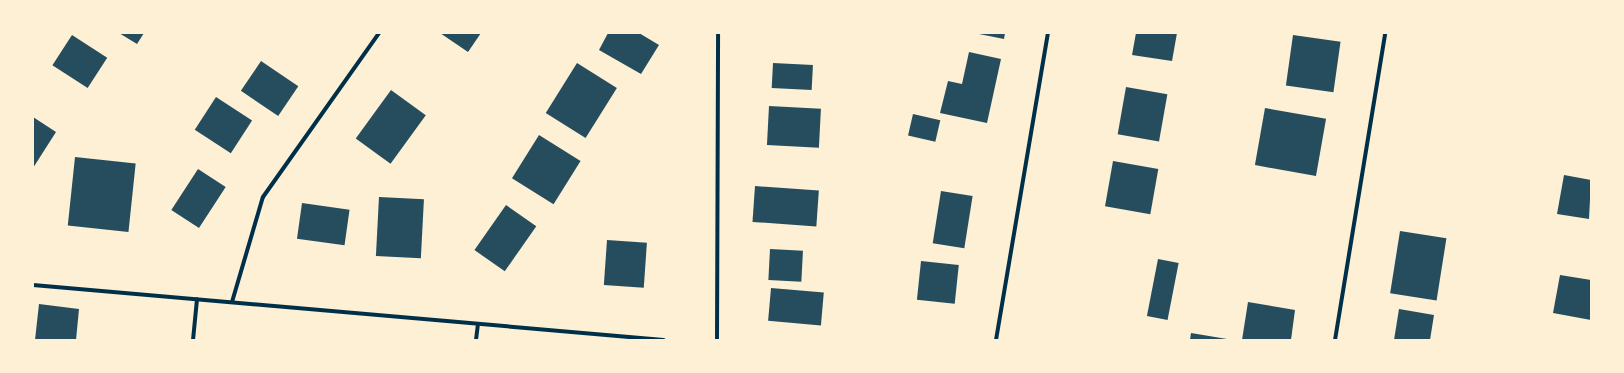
<!DOCTYPE html>
<style>
body{margin:0}
#map{position:relative;width:1624px;height:373px;overflow:hidden;background:#fdf0d5;font-family:"Fira Sans",sans-serif}
div>[style]{position:absolute}
.building>*{inset:0;background:#264d5e;transform-origin:0 0}
.minor>*{height:4px;margin:-2px;padding:0 2px;transform-origin:2px;border-radius:2px;background:#003049}
span{translate:-50% -50%;white-space:nowrap;text-align:center;line-height:1.15;-webkit-text-stroke:3px #fdf0d5;paint-order:stroke}
.frame{position:absolute;inset:0;border:34px solid #fdf0d5;pointer-events:none}
</style>
<div id="map">
<div class="building">
<i style="clip-path:polygon(119px 33px,144px 33px,137px 44px)"></i>
<i style="clip-path:polygon(440px 33px,481px 33px,468px 52px)"></i>
<i style="clip-path:polygon(608px 33px,639px 33px,659px 45px,641px 74px,599px 50px)"></i>
<i style="clip-path:polygon(974px 33px,1005px 33px,1004px 39px)"></i>
<i style="clip-path:polygon(1136px 33px,1177px 33px,1172px 61px,1132px 55px)"></i>
<i style="left:72px;top:35px;width:42px;height:36px;rotate:33deg"></i>
<i style="left:1293px;top:35px;width:48px;height:51px;rotate:8deg"></i>
<i style="clip-path:polygon(969px 52px,1001px 59px,987px 123px,940px 113px,948px 81px,962px 84px)"></i>
<i style="left:261px;top:61px;width:45px;height:36px;rotate:34deg"></i>
<i style="left:577px;top:63px;width:47px;height:59px;rotate:32deg"></i>
<i style="left:773px;top:63px;width:40px;height:25px;rotate:3deg"></i>
<i style="left:1126px;top:87px;width:42px;height:48px;rotate:10deg"></i>
<i style="left:391px;top:90px;width:43px;height:60px;rotate:36deg"></i>
<i style="left:216px;top:97px;width:43px;height:39px;rotate:33deg"></i>
<i style="left:769px;top:106px;width:52px;height:39px;rotate:3deg"></i>
<i style="left:1265px;top:108px;width:62px;height:58px;rotate:10deg"></i>
<i style="left:913px;top:114px;width:28px;height:22px;rotate:13deg"></i>
<i style="clip-path:polygon(33px 117px,56px 132px,33px 168px)"></i>
<i style="left:539px;top:135px;width:49px;height:51px;rotate:32deg"></i>
<i style="left:75px;top:157px;width:61px;height:69px;rotate:6deg"></i>
<i style="left:1113px;top:161px;width:46px;height:46px;rotate:10deg"></i>
<i style="left:198px;top:169px;width:33px;height:49px;rotate:33deg"></i>
<i style="clip-path:polygon(1564px 175px,1591px 180px,1589px 219px,1557px 214px)"></i>
<i style="left:755px;top:186px;width:64px;height:36px;rotate:4deg"></i>
<i style="left:941px;top:191px;width:32px;height:53px;rotate:9deg"></i>
<i style="left:379px;top:197px;width:45px;height:59px;rotate:3deg"></i>
<i style="left:302px;top:203px;width:48px;height:36px;rotate:8deg"></i>
<i style="left:506px;top:205px;width:37px;height:55px;rotate:35deg"></i>
<i style="left:1400px;top:231px;width:47px;height:63px;rotate:9deg"></i>
<i style="left:607px;top:240px;width:40px;height:45px;rotate:4deg"></i>
<i style="left:770px;top:249px;width:33px;height:31px;rotate:3deg"></i>
<i style="left:1158px;top:259px;width:21px;height:58px;rotate:11deg"></i>
<i style="left:921px;top:261px;width:38px;height:39px;rotate:6deg"></i>
<i style="clip-path:polygon(1560px 275px,1591px 280px,1591px 320px,1553px 313px)"></i>
<i style="left:771px;top:288px;width:53px;height:33px;rotate:5deg"></i>
<i style="clip-path:polygon(1248px 302px,1295px 310px,1291px 340px,1242px 340px)"></i>
<i style="clip-path:polygon(39px 304px,79px 309px,76px 340px,35px 340px)"></i>
<i style="clip-path:polygon(1399px 309px,1434px 315px,1430px 340px,1394px 340px)"></i>
<i style="clip-path:polygon(1191px 333px,1227px 339px,1227px 340px,1190px 340px)"></i>
</div>
<div class="minor">
<i style="left:33px;top:285px;width:633px;rotate:4.98deg"></i>
<i style="left:232px;top:302px;width:109px;rotate:-73.6deg"></i>
<i style="left:263px;top:197px;width:201px;rotate:-54.7deg"></i>
<i style="left:193px;top:340px;width:41px;rotate:-84.4deg"></i>
<i style="left:476px;top:340px;width:16px;rotate:-83deg"></i>
<i style="left:717px;top:340px;width:307px;rotate:-89.8deg"></i>
<i style="left:996px;top:340px;width:311px;rotate:-80.4deg"></i>
<i style="left:1335px;top:340px;width:311px;rotate:-80.7deg"></i>
</div>
<div class="frame"></div>
</div>
